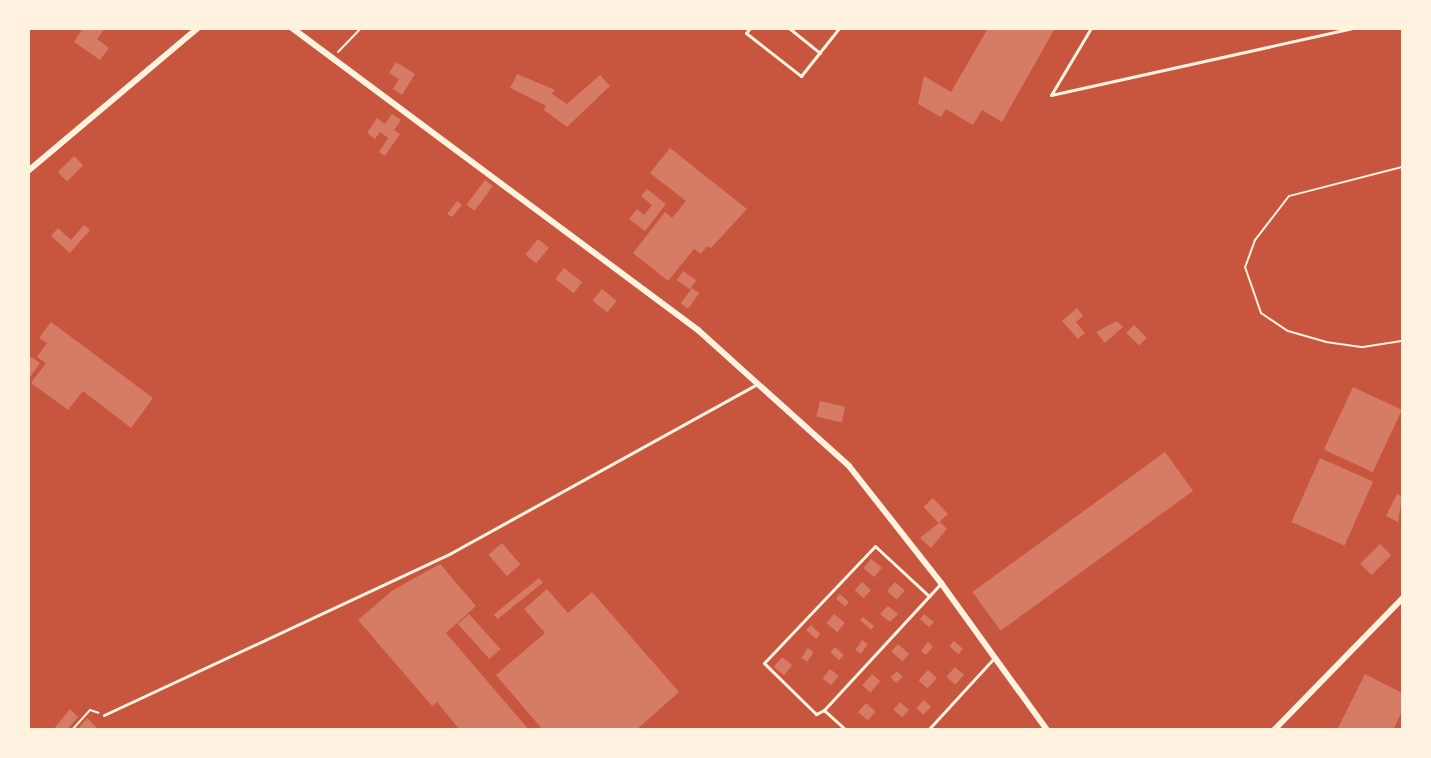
<!DOCTYPE html>
<style>
body{margin:0}
#map{position:relative;width:1431px;height:758px;overflow:hidden;background:#c8553d;font-family:Inter,sans-serif}
div>[style]{position:absolute}
.building>*{inset:0;background:#d67c66;transform-origin:0 0}
.path>*{height:2px;margin:-1px;padding:0 1px;transform-origin:1px;border-radius:1px;background:#fff3e0}
.service>*{height:3px;margin:-1.5px;padding:0 1.5px;transform-origin:1.5px;border-radius:1.5px;background:#fff3e0}
.minor>*{height:6px;margin:-3px;padding:0 3px;transform-origin:3px;border-radius:3px;background:#fff3e0}
span{translate:-50% -50%;white-space:nowrap;text-align:center;line-height:1.15;-webkit-text-stroke:4.5px #fff3e0;paint-order:stroke}
.frame{position:absolute;inset:0;border:30px solid #fff3e0;pointer-events:none}
</style>
<div id="map">
<div class="building">
<i style="clip-path:polygon(83px 28px,105px 28px,97px 39px,109px 48px,100px 60px,74px 42px)"></i>
<i style="clip-path:polygon(988px 28px,1055px 28px,1002px 122px,982px 110px,973px 125px,946px 109px,941px 117px,918px 104px,924px 76px,951px 92px)"></i>
<i style="clip-path:polygon(396px 62px,415px 74px,402px 95px,393px 89px,399px 79px,389px 73px)"></i>
<i style="clip-path:polygon(517px 74px,555px 90px,552px 94px,567px 104px,600px 75px,610px 86px,567px 127px,544px 110px,546px 106px,510px 88px)"></i>
<i style="clip-path:polygon(392px 114px,401px 120px,394px 130px,400px 134px,385px 156px,379px 152px,388px 138px,380px 132px,375px 139px,367px 133px,377px 118px,385px 124px)"></i>
<i style="clip-path:polygon(670px 148px,747px 209px,711px 248px,707px 246px,701px 254px,694px 249px,668px 281px,633px 253px,665px 212px,672px 218px,686px 201px,650px 173px)"></i>
<i style="left:74px;top:156px;width:13px;height:23px;rotate:45deg"></i>
<i style="left:485px;top:180px;width:10px;height:31px;rotate:37deg"></i>
<i style="clip-path:polygon(647px 189px,666px 204px,645px 231px,629px 219px,637px 209px,644px 215px,652px 205px,641px 196px)"></i>
<i style="clip-path:polygon(457px 201px,462px 205px,452px 217px,447px 214px)"></i>
<i style="clip-path:polygon(84px 225px,90px 230px,70px 253px,51px 236px,58px 228px,71px 240px)"></i>
<i style="left:538px;top:239px;width:14px;height:20px;rotate:39deg"></i>
<i style="left:564px;top:268px;width:23px;height:14px;rotate:38deg"></i>
<i style="left:683px;top:271px;width:16px;height:11px;rotate:35deg"></i>
<i style="left:692px;top:288px;width:9px;height:19px;rotate:36deg"></i>
<i style="left:602px;top:289px;width:19px;height:15px;rotate:39deg"></i>
<i style="clip-path:polygon(1077px 308px,1083px 316px,1076px 322px,1085px 333px,1078px 339px,1062px 321px)"></i>
<i style="clip-path:polygon(1117px 321px,1123px 327px,1105px 343px,1096px 332px)"></i>
<i style="clip-path:polygon(51px 322px,153px 398px,131px 428px,83px 391px,68px 410px,31px 383px,46px 363px,37px 357px,47px 343px,39px 338px)"></i>
<i style="left:1134px;top:325px;width:18px;height:11px;rotate:45deg"></i>
<i style="clip-path:polygon(28px 355px,40px 363px,28px 380px)"></i>
<i style="left:1353px;top:387px;width:54px;height:69px;rotate:25deg"></i>
<i style="left:820px;top:401px;width:26px;height:16px;rotate:13deg"></i>
<i style="left:1165px;top:452px;width:48px;height:238px;rotate:54deg"></i>
<i style="left:1320px;top:458px;width:58px;height:70px;rotate:24deg"></i>
<i style="clip-path:polygon(1397px 494px,1402px 497px,1398px 522px,1386px 516px)"></i>
<i style="left:933px;top:498px;width:22px;height:13px;rotate:47deg"></i>
<i style="clip-path:polygon(940px 522px,947px 529px,931px 548px,920px 538px)"></i>
<i style="left:502px;top:543px;width:28px;height:18px;rotate:49deg"></i>
<i style="left:1380px;top:544px;width:16px;height:28px;rotate:45deg"></i>
<i style="left:871px;top:559px;width:14px;height:12px;rotate:39deg"></i>
<i style="clip-path:polygon(440px 564px,476px 606px,446px 633px,529px 730px,460px 730px,437px 702px,432px 706px,358px 620px,393px 590px)"></i>
<i style="left:539px;top:578px;width:6px;height:58px;rotate:51deg"></i>
<i style="left:862px;top:582px;width:12px;height:11px;rotate:42deg"></i>
<i style="left:895px;top:582px;width:13px;height:12px;rotate:42deg"></i>
<i style="clip-path:polygon(547px 589px,568px 613px,592px 592px,679px 692px,636px 730px,543px 730px,496px 675px,545px 633px,524px 609px)"></i>
<i style="left:840px;top:594px;width:12px;height:6px;rotate:42deg"></i>
<i style="clip-path:polygon(888px 606px,898px 614px,890px 622px,880px 614px)"></i>
<i style="left:469px;top:614px;width:47px;height:15px;rotate:48deg"></i>
<i style="left:834px;top:614px;width:14px;height:12px;rotate:39deg"></i>
<i style="clip-path:polygon(924px 614px,934px 622px,929px 627px,920px 619px)"></i>
<i style="clip-path:polygon(863px 617px,874px 626px,871px 630px,860px 620px)"></i>
<i style="clip-path:polygon(811px 625px,820px 634px,816px 639px,806px 630px)"></i>
<i style="left:862px;top:640px;width:7px;height:12px;rotate:34deg"></i>
<i style="left:954px;top:641px;width:12px;height:7px;rotate:42deg"></i>
<i style="clip-path:polygon(928px 642px,933px 647px,926px 655px,921px 651px)"></i>
<i style="left:898px;top:644px;width:15px;height:10px;rotate:42deg"></i>
<i style="left:835px;top:647px;width:12px;height:7px;rotate:42deg"></i>
<i style="left:808px;top:648px;width:7px;height:12px;rotate:34deg"></i>
<i style="left:782px;top:657px;width:13px;height:13px;rotate:39deg"></i>
<i style="left:955px;top:667px;width:12px;height:13px;rotate:42deg"></i>
<i style="left:830px;top:669px;width:11px;height:12px;rotate:38deg"></i>
<i style="left:928px;top:670px;width:12px;height:14px;rotate:42deg"></i>
<i style="left:897px;top:671px;width:8px;height:9px;rotate:45deg"></i>
<i style="left:872px;top:674px;width:11px;height:15px;rotate:41deg"></i>
<i style="clip-path:polygon(1365px 674px,1402px 693px,1402px 711px,1393px 730px,1337px 730px)"></i>
<i style="left:924px;top:700px;width:10px;height:11px;rotate:45deg"></i>
<i style="left:900px;top:702px;width:12px;height:10px;rotate:42deg"></i>
<i style="left:866px;top:703px;width:13px;height:12px;rotate:42deg"></i>
<i style="clip-path:polygon(70px 709px,78px 717px,67px 730px,53px 730px)"></i>
<i style="clip-path:polygon(87px 718px,99px 730px,77px 730px)"></i>
</div>
<div class="path">
<i style="left:338px;top:52px;width:33px;rotate:-46deg"></i>
<i style="left:1402px;top:167px;width:117px;rotate:165.6deg"></i>
<i style="left:1289px;top:196px;width:56px;rotate:127.7deg"></i>
<i style="left:1255px;top:240px;width:29px;rotate:110deg"></i>
<i style="left:1245px;top:267px;width:49px;rotate:70.8deg"></i>
<i style="left:1261px;top:313px;width:32px;rotate:34deg"></i>
<i style="left:1288px;top:331px;width:40px;rotate:16deg"></i>
<i style="left:1326px;top:342px;width:37px;rotate:8deg"></i>
<i style="left:1363px;top:347px;width:39px;rotate:-9deg"></i>
<i style="left:72px;top:730px;width:27px;rotate:-48deg"></i>
<i style="left:90px;top:710px;width:9px;rotate:18deg"></i>
</div>
<div class="service">
<i style="left:750px;top:28px;width:6px;rotate:129deg"></i>
<i style="left:746px;top:33px;width:70px;rotate:38deg"></i>
<i style="left:801px;top:76px;width:61px;rotate:-51.6deg"></i>
<i style="left:789px;top:28px;width:40px;rotate:39deg"></i>
<i style="left:1091px;top:28px;width:78px;rotate:120.8deg"></i>
<i style="left:1051px;top:95px;width:308px;rotate:-12.5deg"></i>
<i style="left:824px;top:710px;width:9px;rotate:153deg"></i>
<i style="left:816px;top:714px;width:73px;rotate:-135.6deg"></i>
<i style="left:764px;top:663px;width:161px;rotate:-46.5deg"></i>
<i style="left:875px;top:546px;width:74px;rotate:42.8deg"></i>
<i style="left:104px;top:715px;width:383px;rotate:-25deg"></i>
<i style="left:451px;top:553px;width:350px;rotate:-28.9deg"></i>
<i style="left:846px;top:730px;width:30px;rotate:-138deg"></i>
<i style="left:824px;top:710px;width:173px;rotate:-47.3deg"></i>
<i style="left:928px;top:730px;width:98px;rotate:-47.5deg"></i>
</div>
<div class="minor">
<i style="left:292px;top:28px;width:506px;rotate:36.64deg"></i>
<i style="left:698px;top:330px;width:203px;rotate:42deg"></i>
<i style="left:849px;top:466px;width:149px;rotate:51.8deg"></i>
<i style="left:941px;top:583px;width:181px;rotate:54.2deg"></i>
<i style="left:28px;top:171px;width:222px;rotate:-40.1deg"></i>
<i style="left:1274px;top:730px;width:183px;rotate:-45.7deg"></i>
</div>
<div class="frame"></div>
</div>
